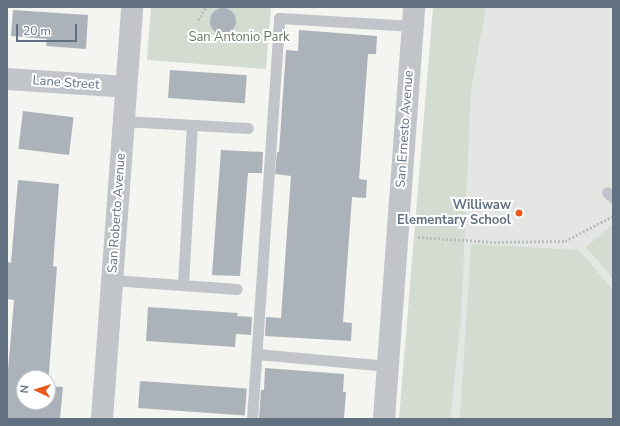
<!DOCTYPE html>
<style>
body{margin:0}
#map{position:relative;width:620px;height:426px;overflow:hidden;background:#f4f4f0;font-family:"Nunito Sans",sans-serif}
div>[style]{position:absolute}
.built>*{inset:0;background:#e4e6e3;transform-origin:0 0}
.green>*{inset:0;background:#d4dbd1}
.building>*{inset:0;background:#acb2b9;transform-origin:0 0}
.round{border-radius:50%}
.path>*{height:2.5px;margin-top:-1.25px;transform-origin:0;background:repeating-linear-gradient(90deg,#bbbdbf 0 2px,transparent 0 4px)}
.service>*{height:11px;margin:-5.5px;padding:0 5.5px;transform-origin:5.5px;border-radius:5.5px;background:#c1c4c8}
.minor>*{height:22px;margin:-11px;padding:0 11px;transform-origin:11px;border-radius:11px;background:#c1c4c8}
.dots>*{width:11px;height:11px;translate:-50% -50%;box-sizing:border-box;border:2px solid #fff;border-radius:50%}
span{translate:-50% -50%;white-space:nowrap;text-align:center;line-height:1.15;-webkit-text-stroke:4px #fff;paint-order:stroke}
.park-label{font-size:13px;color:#647961}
.street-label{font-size:13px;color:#627182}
.poi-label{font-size:13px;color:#627182;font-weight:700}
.right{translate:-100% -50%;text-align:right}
.frame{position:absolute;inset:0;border:8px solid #627182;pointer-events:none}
.north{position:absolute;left:16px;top:370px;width:40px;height:40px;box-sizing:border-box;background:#fff;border:1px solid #c0c6cd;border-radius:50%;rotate:274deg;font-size:11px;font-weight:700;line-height:16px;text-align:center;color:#627182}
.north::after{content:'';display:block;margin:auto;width:14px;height:18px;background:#e85b1c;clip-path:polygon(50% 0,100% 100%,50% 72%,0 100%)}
.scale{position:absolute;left:16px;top:24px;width:61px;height:18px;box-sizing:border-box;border:2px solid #627182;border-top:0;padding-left:5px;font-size:12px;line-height:14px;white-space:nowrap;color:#627182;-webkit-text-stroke:3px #fff;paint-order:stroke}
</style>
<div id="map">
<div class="built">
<i style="left:436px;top:7px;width:177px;height:413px"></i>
</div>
<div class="green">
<i style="clip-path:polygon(151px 7px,271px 7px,266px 69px,147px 60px)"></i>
<i style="clip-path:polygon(433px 7px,486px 7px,471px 91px,461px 319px,450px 419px,399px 419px)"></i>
<i style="clip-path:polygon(613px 224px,613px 279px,586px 247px)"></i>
<i style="clip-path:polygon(471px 244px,579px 250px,613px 290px,613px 419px,460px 419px)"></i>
</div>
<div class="building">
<i class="round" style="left:210px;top:8px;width:26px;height:26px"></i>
<i style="clip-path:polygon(13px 10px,88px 15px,86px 49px,46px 46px,47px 39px,11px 36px)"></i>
<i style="clip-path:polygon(299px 30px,377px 36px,376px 54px,368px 54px,359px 179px,367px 180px,366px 198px,352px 197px,343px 322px,352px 323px,351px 341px,265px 336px,266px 317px,281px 318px,291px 176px,275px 174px,277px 152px,279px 152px,286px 50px,298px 51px)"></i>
<i style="left:170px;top:70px;width:77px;height:28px;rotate:4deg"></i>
<i style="left:23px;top:111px;width:51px;height:38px;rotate:7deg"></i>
<i style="clip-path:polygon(221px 150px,263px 152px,262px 173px,248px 173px,240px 276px,212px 275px)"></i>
<i style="clip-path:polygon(18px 180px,59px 184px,53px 266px,57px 267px,48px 385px,48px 378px,24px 378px,24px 402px,48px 402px,48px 386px,63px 387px,60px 419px,7px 419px,7px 382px,14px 300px,7px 299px,7px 262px,11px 263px)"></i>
<i style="clip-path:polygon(148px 307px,238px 313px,237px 316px,252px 317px,251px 335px,236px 334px,235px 347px,146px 341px)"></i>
<i style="clip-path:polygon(265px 368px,344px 374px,343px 392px,346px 392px,344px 419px,259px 419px,261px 390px,264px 390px)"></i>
<i style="left:140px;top:381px;width:107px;height:27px;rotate:4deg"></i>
</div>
<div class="path">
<i style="left:198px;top:20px;width:15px;rotate:-58deg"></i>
<i style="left:418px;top:237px;width:76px;rotate:3.8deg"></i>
<i style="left:494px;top:242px;width:71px;rotate:-0.8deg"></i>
<i style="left:565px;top:241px;width:54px;rotate:-27.5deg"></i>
</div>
<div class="service">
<i style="left:123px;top:121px;width:125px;rotate:3.2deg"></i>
<i style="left:607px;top:192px;width:8px;rotate:45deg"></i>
<i style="left:112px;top:280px;width:125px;rotate:4.1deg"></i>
<i style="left:183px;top:285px;width:160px;rotate:-86.8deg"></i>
<i style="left:257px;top:354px;width:132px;rotate:5.2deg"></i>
<i style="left:252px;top:419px;width:402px;rotate:-86.1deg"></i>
<i style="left:279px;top:18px;width:134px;rotate:3.4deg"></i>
</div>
<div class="minor">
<i style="left:7px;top:79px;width:119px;rotate:3.8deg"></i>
<i style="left:102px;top:419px;width:413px;rotate:-85.8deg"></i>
<i style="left:384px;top:419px;width:413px;rotate:-85.8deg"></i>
</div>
<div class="dots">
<i style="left:519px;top:213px;background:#e85b1c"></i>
</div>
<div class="park-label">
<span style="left:239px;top:37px">San Antonio Park</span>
</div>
<div class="street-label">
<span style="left:66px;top:83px;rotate:4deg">Lane Street</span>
<span style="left:405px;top:129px;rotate:-86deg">San Ernesto Avenue</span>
<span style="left:117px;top:213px;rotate:-86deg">San Roberto Avenue</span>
</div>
<div class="poi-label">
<span class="right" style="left:511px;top:213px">Williwaw<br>Elementary School</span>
</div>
<div class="frame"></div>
<div class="north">N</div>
<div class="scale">20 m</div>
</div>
